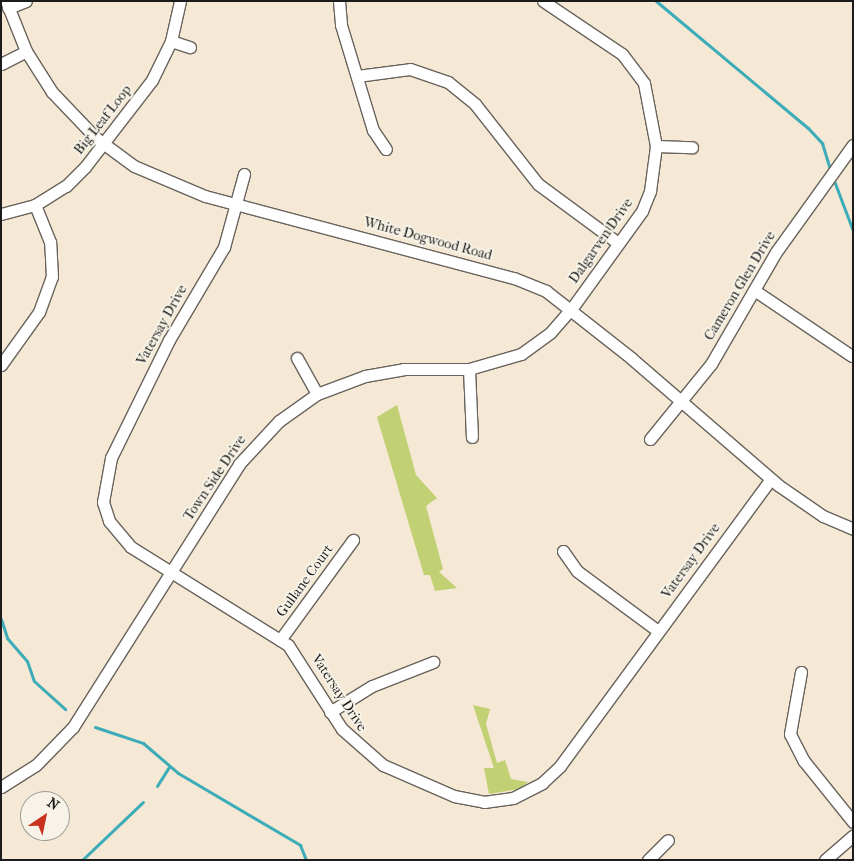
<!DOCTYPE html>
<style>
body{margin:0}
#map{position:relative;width:854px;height:861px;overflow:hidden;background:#f5e8d4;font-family:"IM FELL French Canon",serif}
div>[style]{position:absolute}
.green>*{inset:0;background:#c1d072}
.stream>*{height:3px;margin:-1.5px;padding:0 1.5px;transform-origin:1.5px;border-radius:1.5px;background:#3cacb9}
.roads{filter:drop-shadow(1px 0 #68635c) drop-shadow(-1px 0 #68635c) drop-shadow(0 1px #68635c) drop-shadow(0 -1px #68635c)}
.minor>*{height:11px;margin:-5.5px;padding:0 5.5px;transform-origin:5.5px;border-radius:5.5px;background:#fff}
span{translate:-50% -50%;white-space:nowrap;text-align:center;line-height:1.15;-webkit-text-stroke:4px #f7f3e8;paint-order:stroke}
.street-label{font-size:14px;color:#1c1c1c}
.frame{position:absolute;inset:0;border:2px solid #1c1c1c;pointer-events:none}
.north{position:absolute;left:20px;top:791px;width:50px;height:50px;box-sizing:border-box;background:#f7f3e8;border:1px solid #9f9d96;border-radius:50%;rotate:34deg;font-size:14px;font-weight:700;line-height:20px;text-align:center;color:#1c1c1c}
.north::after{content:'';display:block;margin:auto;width:18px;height:22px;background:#c8321e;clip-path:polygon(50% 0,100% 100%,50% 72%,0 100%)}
</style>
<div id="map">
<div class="green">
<i style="clip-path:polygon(397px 405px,416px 475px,437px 498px,426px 506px,443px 569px,439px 572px,457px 588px,435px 591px,430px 575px,424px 575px,377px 417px)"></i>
<i style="clip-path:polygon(473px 705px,490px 709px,486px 724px,497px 763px,505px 760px,511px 779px,528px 782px,519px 789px,489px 794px,484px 768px,494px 768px)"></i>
</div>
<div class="stream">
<i style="left:656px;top:1px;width:198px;rotate:39.9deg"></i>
<i style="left:808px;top:128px;width:21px;rotate:47deg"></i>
<i style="left:822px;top:143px;width:28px;rotate:73deg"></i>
<i style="left:833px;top:178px;width:57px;rotate:69.3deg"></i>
<i style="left:1px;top:619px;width:20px;rotate:72deg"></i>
<i style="left:7px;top:638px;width:30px;rotate:49deg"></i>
<i style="left:27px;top:661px;width:21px;rotate:71deg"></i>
<i style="left:34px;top:681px;width:42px;rotate:42.1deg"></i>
<i style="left:95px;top:727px;width:51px;rotate:18.4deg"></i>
<i style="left:143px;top:743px;width:46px;rotate:40.6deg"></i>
<i style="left:178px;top:773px;width:142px;rotate:30.5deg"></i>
<i style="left:300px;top:845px;width:16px;rotate:68deg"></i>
<i style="left:157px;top:786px;width:22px;rotate:-58deg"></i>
<i style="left:82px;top:860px;width:84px;rotate:-43.6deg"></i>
</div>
<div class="roads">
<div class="minor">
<i style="left:6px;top:1px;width:54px;rotate:68.2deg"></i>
<i style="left:26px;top:51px;width:49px;rotate:57.6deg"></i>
<i style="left:52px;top:92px;width:64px;rotate:46.3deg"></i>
<i style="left:96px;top:138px;width:47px;rotate:36.4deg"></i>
<i style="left:134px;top:166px;width:77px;rotate:22.9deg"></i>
<i style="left:205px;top:196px;width:320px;rotate:14.9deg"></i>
<i style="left:514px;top:278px;width:35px;rotate:22deg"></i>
<i style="left:546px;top:291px;width:108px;rotate:38.2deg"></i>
<i style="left:631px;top:358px;width:194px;rotate:40.8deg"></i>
<i style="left:778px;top:485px;width:55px;rotate:34.6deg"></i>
<i style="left:823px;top:516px;width:33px;rotate:23deg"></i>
<i style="left:339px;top:1px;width:24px;rotate:85deg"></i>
<i style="left:341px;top:25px;width:110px;rotate:73.1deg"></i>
<i style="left:373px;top:130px;width:23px;rotate:56deg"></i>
<i style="left:8px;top:8px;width:19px;rotate:-21deg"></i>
<i style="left:171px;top:41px;width:20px;rotate:18deg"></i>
<i style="left:1px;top:64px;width:28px;rotate:-27deg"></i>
<i style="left:357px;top:76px;width:53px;rotate:-7.5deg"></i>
<i style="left:410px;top:69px;width:40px;rotate:18.9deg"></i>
<i style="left:448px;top:82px;width:35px;rotate:39deg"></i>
<i style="left:475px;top:104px;width:102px;rotate:51.8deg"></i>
<i style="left:538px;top:184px;width:99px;rotate:36.4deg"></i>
<i style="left:656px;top:146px;width:36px;rotate:2deg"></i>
<i style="left:244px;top:174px;width:76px;rotate:105.3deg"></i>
<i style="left:224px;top:247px;width:108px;rotate:120.6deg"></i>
<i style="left:169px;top:340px;width:131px;rotate:116.2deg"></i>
<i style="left:111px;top:458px;width:45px;rotate:100.3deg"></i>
<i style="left:103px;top:502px;width:20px;rotate:72deg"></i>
<i style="left:109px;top:521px;width:34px;rotate:50deg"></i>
<i style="left:131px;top:547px;width:185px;rotate:32deg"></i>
<i style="left:288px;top:645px;width:100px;rotate:57.3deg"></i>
<i style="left:342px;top:729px;width:55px;rotate:41.3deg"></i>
<i style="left:383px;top:765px;width:77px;rotate:23.6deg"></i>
<i style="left:454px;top:796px;width:31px;rotate:11deg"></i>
<i style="left:484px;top:802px;width:29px;rotate:-8deg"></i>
<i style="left:513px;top:798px;width:33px;rotate:-27deg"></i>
<i style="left:542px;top:783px;width:25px;rotate:-43deg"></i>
<i style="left:560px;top:766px;width:356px;rotate:-53.7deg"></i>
<i style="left:1px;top:214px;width:35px;rotate:-15deg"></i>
<i style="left:35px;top:205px;width:36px;rotate:-32deg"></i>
<i style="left:66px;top:186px;width:27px;rotate:-45deg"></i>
<i style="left:85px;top:167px;width:110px;rotate:-52.4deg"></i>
<i style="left:152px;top:80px;width:43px;rotate:-64deg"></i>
<i style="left:171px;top:41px;width:41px;rotate:-77.3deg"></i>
<i style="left:754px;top:290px;width:118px;rotate:34deg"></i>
<i style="left:297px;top:358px;width:41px;rotate:60.9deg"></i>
<i style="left:1px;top:365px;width:65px;rotate:-54.4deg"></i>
<i style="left:39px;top:312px;width:37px;rotate:-70deg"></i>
<i style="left:52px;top:277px;width:35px;rotate:-93deg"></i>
<i style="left:50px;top:242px;width:40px;rotate:-112deg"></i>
<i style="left:469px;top:369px;width:68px;rotate:87.5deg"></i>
<i style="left:650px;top:439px;width:97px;rotate:-50.9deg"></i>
<i style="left:711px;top:364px;width:129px;rotate:-59.9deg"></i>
<i style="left:776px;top:252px;width:132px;rotate:-54.3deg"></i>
<i style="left:563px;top:551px;width:24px;rotate:55deg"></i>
<i style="left:577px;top:571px;width:101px;rotate:36.5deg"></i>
<i style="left:280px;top:640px;width:124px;rotate:-53.9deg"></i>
<i style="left:801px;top:672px;width:63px;rotate:100.1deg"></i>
<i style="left:790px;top:734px;width:30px;rotate:63deg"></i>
<i style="left:804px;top:761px;width:78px;rotate:51.2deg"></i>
<i style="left:330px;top:712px;width:49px;rotate:-31.8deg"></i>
<i style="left:372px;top:686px;width:66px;rotate:-21.5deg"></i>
<i style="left:1px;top:787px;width:41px;rotate:-32.2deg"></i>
<i style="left:36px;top:765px;width:53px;rotate:-45.8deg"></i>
<i style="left:73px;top:727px;width:311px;rotate:-57.7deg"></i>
<i style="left:239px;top:464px;width:59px;rotate:-47.1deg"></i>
<i style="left:279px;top:421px;width:47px;rotate:-35.4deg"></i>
<i style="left:317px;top:394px;width:51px;rotate:-20.6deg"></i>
<i style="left:365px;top:376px;width:39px;rotate:-10deg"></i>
<i style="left:403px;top:369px;width:66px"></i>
<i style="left:469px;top:369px;width:54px;rotate:-16.1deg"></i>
<i style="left:521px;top:354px;width:36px;rotate:-36deg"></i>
<i style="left:550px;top:333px;width:33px;rotate:-49deg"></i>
<i style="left:572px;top:308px;width:120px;rotate:-54.2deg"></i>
<i style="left:642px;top:211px;width:22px;rotate:-68deg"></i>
<i style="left:650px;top:191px;width:45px;rotate:-82.4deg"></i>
<i style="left:656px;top:146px;width:64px;rotate:-100.8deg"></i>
<i style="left:644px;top:83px;width:36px;rotate:-127deg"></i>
<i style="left:622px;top:54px;width:95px;rotate:-146.1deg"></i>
<i style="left:648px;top:860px;width:28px;rotate:-45deg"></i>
<i style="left:825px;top:860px;width:37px;rotate:-41deg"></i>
</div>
</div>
<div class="street-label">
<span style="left:103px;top:120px;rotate:-52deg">Big Leaf Loop</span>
<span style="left:428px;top:239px;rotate:15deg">White Dogwood Road</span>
<span style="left:601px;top:241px;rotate:-55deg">Dalgarven Drive</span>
<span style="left:740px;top:286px;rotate:-59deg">Cameron Glen Drive</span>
<span style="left:162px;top:325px;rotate:-61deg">Vatersay Drive</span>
<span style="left:215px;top:478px;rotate:-56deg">Town Side Drive</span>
<span style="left:691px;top:561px;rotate:-54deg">Vatersay Drive</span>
<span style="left:305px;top:581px;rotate:-54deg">Gullane Court</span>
<span style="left:339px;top:693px;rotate:57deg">Vatersay Drive</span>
</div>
<div class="frame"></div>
<div class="north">N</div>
</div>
